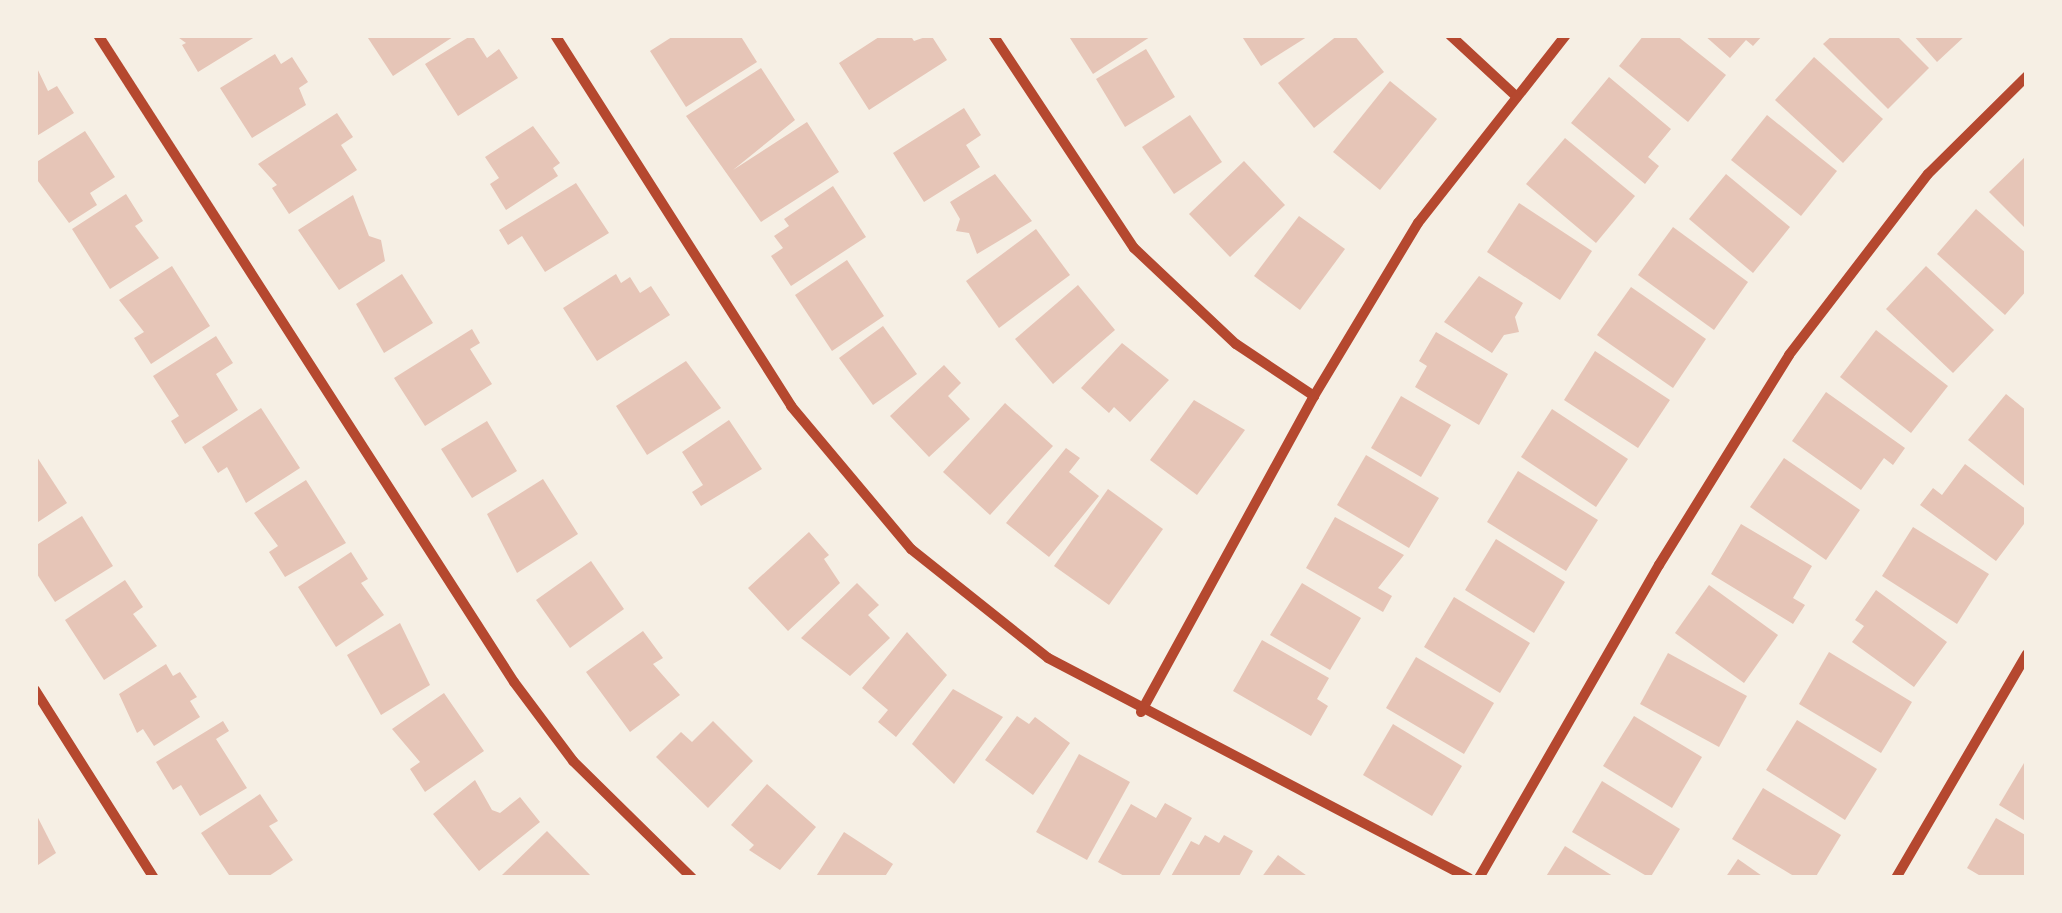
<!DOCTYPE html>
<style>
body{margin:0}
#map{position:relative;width:2062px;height:913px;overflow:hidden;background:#f6efe4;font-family:Jost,sans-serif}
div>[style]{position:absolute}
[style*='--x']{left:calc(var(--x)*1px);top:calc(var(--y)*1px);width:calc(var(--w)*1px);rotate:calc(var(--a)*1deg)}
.building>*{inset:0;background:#e6c5b7}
.minor>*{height:10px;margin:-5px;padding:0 5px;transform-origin:5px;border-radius:5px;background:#b5482f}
span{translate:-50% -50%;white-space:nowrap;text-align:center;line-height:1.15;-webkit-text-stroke:10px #f6efe4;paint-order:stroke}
.frame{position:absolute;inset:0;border:38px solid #f6efe4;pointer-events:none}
</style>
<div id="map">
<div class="building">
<i style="clip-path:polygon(175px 35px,258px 35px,198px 72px,182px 45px,186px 43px)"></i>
<i style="clip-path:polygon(366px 35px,456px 35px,393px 76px)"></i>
<i style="clip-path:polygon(472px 35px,487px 58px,499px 49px,518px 78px,458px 116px,425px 64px)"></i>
<i style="clip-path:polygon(675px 35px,740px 35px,757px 62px,686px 107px,650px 51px)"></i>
<i style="clip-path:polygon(882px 35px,910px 35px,914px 41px,931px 35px,947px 60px,869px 110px,839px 63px)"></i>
<i style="clip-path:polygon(1068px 35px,1153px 35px,1093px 74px)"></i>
<i style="clip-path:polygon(1241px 35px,1310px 35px,1261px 66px)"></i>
<i style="clip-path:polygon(1338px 35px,1354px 35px,1384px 72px,1314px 128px,1278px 83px)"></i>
<i style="clip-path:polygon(1644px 35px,1676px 35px,1726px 75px,1688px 122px,1619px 66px)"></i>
<i style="clip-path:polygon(1704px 35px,1763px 35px,1753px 46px,1746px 40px,1730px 58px)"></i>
<i style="clip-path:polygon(1833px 35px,1896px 35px,1929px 68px,1888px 109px,1823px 44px)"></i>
<i style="clip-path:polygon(1913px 35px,1966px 35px,1937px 62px)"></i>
<i style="clip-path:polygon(1146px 49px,1175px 97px,1125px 127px,1096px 79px)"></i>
<i style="clip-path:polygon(275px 54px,281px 64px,292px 57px,308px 82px,299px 88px,306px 105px,252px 138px,220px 88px)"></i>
<i style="clip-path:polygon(1814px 57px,1883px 119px,1843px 163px,1775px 100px)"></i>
<i style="clip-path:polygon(35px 64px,48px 91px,57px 86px,74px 113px,35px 137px)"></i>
<i style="clip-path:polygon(761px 68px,795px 120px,733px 170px,807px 122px,839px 172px,761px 222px,686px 116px)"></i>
<i style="clip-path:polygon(1609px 77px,1671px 129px,1648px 157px,1659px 166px,1645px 184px,1571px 123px)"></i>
<i style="clip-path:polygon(1390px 81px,1437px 119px,1380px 190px,1333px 152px)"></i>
<i style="clip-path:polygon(964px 108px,981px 135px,966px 145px,980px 167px,924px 202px,893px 153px)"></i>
<i style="clip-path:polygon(337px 113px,353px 137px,341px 145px,357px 170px,289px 214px,272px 188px,277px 185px,258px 164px)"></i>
<i style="clip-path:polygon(1190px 115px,1222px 162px,1174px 194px,1142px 147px)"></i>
<i style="clip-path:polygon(1767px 115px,1837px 171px,1801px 216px,1731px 160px)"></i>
<i style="clip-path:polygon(533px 126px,560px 163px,553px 168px,558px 176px,506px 210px,490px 184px,499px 178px,485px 157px)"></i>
<i style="clip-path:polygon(85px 131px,115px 177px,90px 193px,97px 205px,69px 223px,35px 177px,35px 163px)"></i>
<i style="clip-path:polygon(1565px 138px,1635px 196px,1596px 243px,1526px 184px)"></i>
<i style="clip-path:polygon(2027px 155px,2027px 230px,1989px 192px)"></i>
<i style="clip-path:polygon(1244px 161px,1285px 205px,1230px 257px,1189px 214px)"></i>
<i style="clip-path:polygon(995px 174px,1032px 221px,977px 254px,969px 233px,956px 231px,960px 219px,950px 202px)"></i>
<i style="clip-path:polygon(1726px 174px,1790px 227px,1753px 273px,1689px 219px)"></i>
<i style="clip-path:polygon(576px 183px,609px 233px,545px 272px,522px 236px,508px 245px,499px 230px)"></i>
<i style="clip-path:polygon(833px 186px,866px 237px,791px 286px,771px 256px,783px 248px,774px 236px,789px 226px,784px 219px)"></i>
<i style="clip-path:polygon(126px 194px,143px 221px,135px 226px,159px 258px,110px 289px,72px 229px)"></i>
<i style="clip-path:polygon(353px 195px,369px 236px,381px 240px,385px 261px,339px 290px,298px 230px)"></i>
<i style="clip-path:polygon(1519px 203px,1592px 251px,1560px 300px,1487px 252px)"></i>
<i style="clip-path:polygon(1976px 209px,2027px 254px,2027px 290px,2005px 315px,1937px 254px)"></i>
<i style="clip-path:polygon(1299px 216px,1345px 249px,1300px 310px,1254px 276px)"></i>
<i style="clip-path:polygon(1673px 227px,1748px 282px,1714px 330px,1638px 275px)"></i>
<i style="clip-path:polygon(1036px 229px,1070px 275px,999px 328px,966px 281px)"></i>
<i style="clip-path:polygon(847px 260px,884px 316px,832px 351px,795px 295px)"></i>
<i style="clip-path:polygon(172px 266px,210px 326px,151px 364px,134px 338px,144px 332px,119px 300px)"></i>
<i style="clip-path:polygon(1926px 266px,1994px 330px,1953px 373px,1886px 309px)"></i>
<i style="clip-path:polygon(402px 274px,433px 323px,384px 353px,356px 304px)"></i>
<i style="clip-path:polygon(616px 274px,621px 283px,630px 277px,640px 293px,651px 286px,670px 315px,597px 361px,563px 308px)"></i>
<i style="clip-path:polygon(1479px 276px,1523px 303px,1515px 317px,1519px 332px,1504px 335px,1492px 353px,1444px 322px)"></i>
<i style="clip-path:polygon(1078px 285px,1115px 330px,1053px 384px,1015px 339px)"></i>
<i style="clip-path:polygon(1631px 287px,1706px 339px,1673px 388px,1597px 335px)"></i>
<i style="clip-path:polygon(883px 326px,917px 374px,873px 405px,839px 358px)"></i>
<i style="clip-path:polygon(472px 329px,480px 343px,470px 349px,492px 384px,425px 426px,394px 378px)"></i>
<i style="clip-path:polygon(1876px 330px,1948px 386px,1911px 433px,1840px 377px)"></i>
<i style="clip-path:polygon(1436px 332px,1508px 374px,1479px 425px,1415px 387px,1427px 366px,1419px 361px)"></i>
<i style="clip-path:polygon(216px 336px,233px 363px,216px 374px,238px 410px,185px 444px,171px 421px,179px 416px,153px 376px)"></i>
<i style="clip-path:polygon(1122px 343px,1169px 380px,1130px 422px,1114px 407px,1109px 413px,1081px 388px)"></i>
<i style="clip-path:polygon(1595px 351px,1670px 400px,1638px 448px,1564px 400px)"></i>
<i style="clip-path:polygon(686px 361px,721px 408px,647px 455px,616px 406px)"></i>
<i style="clip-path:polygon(944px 365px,961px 383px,948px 396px,970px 419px,929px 457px,890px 416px)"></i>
<i style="clip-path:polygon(1826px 392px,1905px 448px,1893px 465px,1884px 458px,1861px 490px,1792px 441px)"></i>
<i style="clip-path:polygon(2006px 394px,2027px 411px,2027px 488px,1968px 440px)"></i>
<i style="clip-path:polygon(1401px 396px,1451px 425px,1421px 477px,1371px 448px)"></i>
<i style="clip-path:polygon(1194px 400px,1245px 430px,1197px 495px,1150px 460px)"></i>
<i style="clip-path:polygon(1005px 403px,1053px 446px,990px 515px,943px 472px)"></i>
<i style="clip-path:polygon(261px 408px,300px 468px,246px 503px,227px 467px,218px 473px,202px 447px)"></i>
<i style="clip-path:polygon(1552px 409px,1628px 459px,1596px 507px,1521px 457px)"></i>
<i style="clip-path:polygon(729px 420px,762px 469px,701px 506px,692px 492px,703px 485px,682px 452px)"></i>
<i style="clip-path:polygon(487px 421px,517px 471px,472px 498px,441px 449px)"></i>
<i style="clip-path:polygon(1066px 448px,1080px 458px,1069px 472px,1099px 496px,1049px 557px,1006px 523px)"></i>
<i style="clip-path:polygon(35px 454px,67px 503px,35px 524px)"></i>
<i style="clip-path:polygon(1366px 455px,1439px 498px,1409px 548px,1337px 505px)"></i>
<i style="clip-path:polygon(1784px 458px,1860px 510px,1826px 560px,1750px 507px)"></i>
<i style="clip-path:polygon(1965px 464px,2027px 510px,2027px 520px,1996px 561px,1920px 505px,1933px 488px,1942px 495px)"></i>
<i style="clip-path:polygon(1518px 471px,1598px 520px,1566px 571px,1487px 522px)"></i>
<i style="clip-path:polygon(543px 479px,578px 534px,517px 573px,487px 514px)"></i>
<i style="clip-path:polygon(306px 480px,346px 543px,285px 577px,269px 552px,278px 546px,254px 513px)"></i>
<i style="clip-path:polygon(1108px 489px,1163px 529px,1109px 605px,1054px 566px)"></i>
<i style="clip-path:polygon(82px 516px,113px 566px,55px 602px,35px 571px,35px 546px)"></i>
<i style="clip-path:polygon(1335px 517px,1404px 555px,1378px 588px,1392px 596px,1383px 612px,1306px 568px)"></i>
<i style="clip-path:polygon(1741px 524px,1812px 566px,1793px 598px,1805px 605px,1793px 624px,1711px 574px)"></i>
<i style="clip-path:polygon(1913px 527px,1989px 574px,1957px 624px,1882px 576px)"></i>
<i style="clip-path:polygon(809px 532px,829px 555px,824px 559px,840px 583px,788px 631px,748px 588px)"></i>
<i style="clip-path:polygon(1496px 539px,1565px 582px,1534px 633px,1465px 590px)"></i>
<i style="clip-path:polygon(351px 552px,368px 579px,361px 583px,384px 615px,336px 647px,298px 587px)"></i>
<i style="clip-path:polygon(591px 561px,624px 609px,570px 648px,536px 600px)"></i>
<i style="clip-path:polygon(125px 580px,143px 607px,133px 614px,157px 646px,104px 680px,65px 620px)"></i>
<i style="clip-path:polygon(857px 583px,879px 605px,868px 615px,890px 638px,850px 676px,801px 638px)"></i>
<i style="clip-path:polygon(1302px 583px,1361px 618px,1330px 670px,1270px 635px)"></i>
<i style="clip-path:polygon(1709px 585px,1778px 635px,1744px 683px,1675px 633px)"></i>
<i style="clip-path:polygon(1876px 590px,1947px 642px,1914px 687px,1852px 642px,1864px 626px,1855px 620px)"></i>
<i style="clip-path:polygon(1454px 597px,1530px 643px,1500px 693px,1424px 647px)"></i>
<i style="clip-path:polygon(400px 623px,430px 685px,381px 715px,347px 655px)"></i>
<i style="clip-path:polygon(643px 631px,663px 658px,653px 664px,680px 695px,630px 732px,586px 672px)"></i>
<i style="clip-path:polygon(907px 632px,947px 675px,896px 737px,878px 722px,888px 710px,862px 688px)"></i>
<i style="clip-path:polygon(1262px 640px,1329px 678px,1317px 699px,1328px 706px,1311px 736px,1233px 691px)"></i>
<i style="clip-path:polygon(1829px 652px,1912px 702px,1881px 753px,1799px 704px)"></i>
<i style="clip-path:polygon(1668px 653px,1747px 696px,1719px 747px,1640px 704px)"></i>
<i style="clip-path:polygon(1416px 657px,1494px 703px,1464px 754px,1386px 708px)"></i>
<i style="clip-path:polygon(166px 664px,173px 676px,180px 672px,197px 697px,190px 701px,200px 717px,154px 746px,143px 729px,137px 733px,119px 694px)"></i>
<i style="clip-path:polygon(953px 689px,1003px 717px,954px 784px,912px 744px)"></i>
<i style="clip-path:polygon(444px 693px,484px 751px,425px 792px,410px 769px,420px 762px,392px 729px)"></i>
<i style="clip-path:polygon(1017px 716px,1029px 724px,1035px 717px,1070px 743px,1033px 795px,985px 760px)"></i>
<i style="clip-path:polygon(1634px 716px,1702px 757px,1672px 808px,1603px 766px)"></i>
<i style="clip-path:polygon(1797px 720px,1877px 769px,1845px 820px,1766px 770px)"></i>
<i style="clip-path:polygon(223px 721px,229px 731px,216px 739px,247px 788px,200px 816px,181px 785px,173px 790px,156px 762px)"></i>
<i style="clip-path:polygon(713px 721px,753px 761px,708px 808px,656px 757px,681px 732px,692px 742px)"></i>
<i style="clip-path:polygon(1393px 724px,1462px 766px,1432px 816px,1363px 775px)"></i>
<i style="clip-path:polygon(1079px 754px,1130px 782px,1087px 860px,1036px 832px)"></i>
<i style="clip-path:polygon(2027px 758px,2027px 822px,1999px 805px)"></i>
<i style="clip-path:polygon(475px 780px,492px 810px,500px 813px,520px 797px,540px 822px,479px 871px,433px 814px)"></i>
<i style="clip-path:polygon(1602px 781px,1680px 829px,1650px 878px,1572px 832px)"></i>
<i style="clip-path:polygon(767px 784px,816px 827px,780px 870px,749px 850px,754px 845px,731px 825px)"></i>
<i style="clip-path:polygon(1763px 788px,1841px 835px,1815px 878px,1797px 878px,1732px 839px)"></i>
<i style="clip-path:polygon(260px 794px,278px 821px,269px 826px,293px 860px,266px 878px,231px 878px,201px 833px)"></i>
<i style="clip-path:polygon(1165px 803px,1192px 818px,1158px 878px,1128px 878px,1098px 862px,1131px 804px,1156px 818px)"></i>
<i style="clip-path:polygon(35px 812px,56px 853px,35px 867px)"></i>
<i style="clip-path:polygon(1996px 818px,2027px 836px,2027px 878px,1984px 878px,1967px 868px)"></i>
<i style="clip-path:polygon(547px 831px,593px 878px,501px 876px)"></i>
<i style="clip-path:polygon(844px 832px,893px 864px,884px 878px,815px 878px)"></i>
<i style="clip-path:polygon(1205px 835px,1219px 843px,1224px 835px,1253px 851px,1238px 878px,1170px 878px,1191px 841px,1199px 845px)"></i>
<i style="clip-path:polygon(1565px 846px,1616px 878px,1545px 878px)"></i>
<i style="clip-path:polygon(1278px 855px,1310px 878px,1261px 878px)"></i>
<i style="clip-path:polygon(1738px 859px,1765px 878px,1725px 878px)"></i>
</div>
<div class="minor">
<i style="--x:98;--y:35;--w:769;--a:57.26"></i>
<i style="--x:514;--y:682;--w:99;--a:53.2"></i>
<i style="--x:573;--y:761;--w:167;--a:44.5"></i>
<i style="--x:555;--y:35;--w:440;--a:57.5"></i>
<i style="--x:791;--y:406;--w:187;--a:50"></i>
<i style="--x:911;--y:549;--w:175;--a:38.5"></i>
<i style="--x:1048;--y:658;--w:475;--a:27.6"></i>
<i style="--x:993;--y:35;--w:255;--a:56.5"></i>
<i style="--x:1134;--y:248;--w:140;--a:43.3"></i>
<i style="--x:1236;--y:344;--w:94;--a:33.7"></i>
<i style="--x:1450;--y:35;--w:91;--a:42.8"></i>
<i style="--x:35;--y:690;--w:222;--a:57.7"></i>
<i style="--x:1141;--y:712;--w:360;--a:-61.3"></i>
<i style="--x:1314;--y:396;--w:202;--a:-59"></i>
<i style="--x:1418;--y:223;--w:239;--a:-51.8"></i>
<i style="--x:1479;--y:878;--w:361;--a:-60.1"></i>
<i style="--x:1659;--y:565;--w:247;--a:-58.2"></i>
<i style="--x:1789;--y:355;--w:228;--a:-52.5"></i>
<i style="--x:1928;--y:174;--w:139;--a:-44.7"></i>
<i style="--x:1896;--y:878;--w:259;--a:-59.7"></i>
</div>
<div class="frame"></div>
</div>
